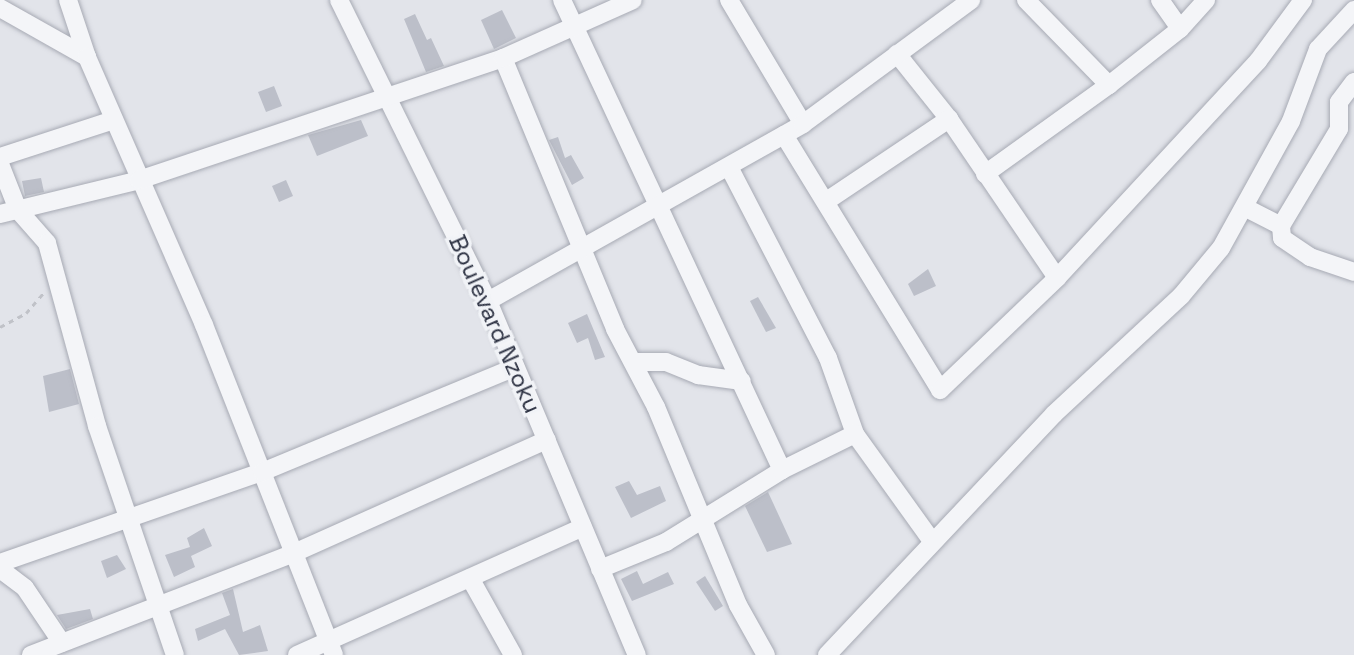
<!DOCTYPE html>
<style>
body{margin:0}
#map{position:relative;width:1354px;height:655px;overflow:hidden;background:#e2e4ea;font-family:"Space Grotesk",sans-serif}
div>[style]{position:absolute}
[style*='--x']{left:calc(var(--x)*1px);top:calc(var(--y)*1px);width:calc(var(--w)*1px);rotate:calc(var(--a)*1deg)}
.building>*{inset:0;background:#bcbfc9}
.path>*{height:2.5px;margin-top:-1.25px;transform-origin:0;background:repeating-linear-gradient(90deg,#c0c2c8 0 5px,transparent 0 10px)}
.roads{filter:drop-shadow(0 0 2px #a7aab4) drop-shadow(0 0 2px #a7aab4)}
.minor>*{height:18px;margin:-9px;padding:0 9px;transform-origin:9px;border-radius:9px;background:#f4f5f8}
span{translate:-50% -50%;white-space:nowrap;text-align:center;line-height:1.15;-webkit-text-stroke:7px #f1f3f7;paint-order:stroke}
.street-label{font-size:24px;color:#2b3041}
</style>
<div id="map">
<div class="building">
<i style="clip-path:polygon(502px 10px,516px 38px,494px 49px,481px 20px)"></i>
<i style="clip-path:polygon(415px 14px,427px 40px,431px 38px,444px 66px,426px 72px,404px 19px)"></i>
<i style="clip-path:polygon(274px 86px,282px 106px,266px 112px,258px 92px)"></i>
<i style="clip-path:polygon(361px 120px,368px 136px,317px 156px,308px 135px)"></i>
<i style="clip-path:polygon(558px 137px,565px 158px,571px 155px,584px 178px,572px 185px,549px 140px)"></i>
<i style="clip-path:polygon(41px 178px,44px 192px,25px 196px,22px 181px)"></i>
<i style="clip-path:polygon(286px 180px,293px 196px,279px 202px,272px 186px)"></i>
<i style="clip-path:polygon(928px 269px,936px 286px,914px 296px,908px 284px)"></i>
<i style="clip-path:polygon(758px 297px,776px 328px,766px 332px,750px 301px)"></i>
<i style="clip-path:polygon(587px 314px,605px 357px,595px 360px,588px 338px,577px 343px,568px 323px)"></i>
<i style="clip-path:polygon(70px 369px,79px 404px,49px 412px,43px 376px)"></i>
<i style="clip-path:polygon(629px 481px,637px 495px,660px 486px,666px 501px,631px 518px,615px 487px)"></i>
<i style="clip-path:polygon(768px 492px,792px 544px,767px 552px,745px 506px)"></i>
<i style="clip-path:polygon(204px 528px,212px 546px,191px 556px,195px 567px,174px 577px,165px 555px,190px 547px,187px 538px)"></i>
<i style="clip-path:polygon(117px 555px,126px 569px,107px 578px,101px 561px)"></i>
<i style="clip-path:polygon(637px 571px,643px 584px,668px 572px,674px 584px,632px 601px,621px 579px)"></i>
<i style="clip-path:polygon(705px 576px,723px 606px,715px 611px,696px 582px)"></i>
<i style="clip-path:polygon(233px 589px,243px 632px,260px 625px,268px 651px,239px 655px,225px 629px,198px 641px,195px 629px,230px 615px,222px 593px)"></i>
<i style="clip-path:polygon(90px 609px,93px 619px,66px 629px,57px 615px)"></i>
</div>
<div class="path">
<i style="--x:0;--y:327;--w:30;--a:-28"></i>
<i style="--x:26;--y:313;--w:29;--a:-49"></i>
</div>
<div class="roads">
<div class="minor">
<i style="--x:68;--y:0;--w:60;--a:71.6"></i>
<i style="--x:339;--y:0;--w:336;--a:63.7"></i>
<i style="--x:488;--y:301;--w:384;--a:67.2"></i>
<i style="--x:562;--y:0;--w:519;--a:64.92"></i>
<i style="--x:729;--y:0;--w:144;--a:59.2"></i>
<i style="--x:1026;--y:0;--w:119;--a:45.7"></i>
<i style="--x:1160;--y:0;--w:35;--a:55"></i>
<i style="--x:0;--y:8;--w:100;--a:29.4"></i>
<i style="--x:87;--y:57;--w:292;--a:66.4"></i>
<i style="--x:204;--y:325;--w:355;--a:68.5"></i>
<i style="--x:897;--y:54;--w:83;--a:51.3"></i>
<i style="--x:949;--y:119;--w:192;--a:55.8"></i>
<i style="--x:503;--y:58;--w:293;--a:67.5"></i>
<i style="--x:615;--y:329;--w:88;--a:62.3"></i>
<i style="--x:656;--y:407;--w:214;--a:67.5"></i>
<i style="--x:738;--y:605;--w:57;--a:60.8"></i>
<i style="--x:1354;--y:82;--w:25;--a:127"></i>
<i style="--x:1339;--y:102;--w:27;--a:90"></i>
<i style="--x:1339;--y:129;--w:113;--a:120.9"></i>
<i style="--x:1281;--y:226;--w:12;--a:85"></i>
<i style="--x:1282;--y:238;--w:34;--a:34"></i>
<i style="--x:1310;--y:257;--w:46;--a:18.8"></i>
<i style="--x:784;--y:135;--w:299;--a:58.5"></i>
<i style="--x:940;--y:390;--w:162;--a:-43.7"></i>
<i style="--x:1057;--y:278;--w:296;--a:-47.2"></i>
<i style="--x:1258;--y:61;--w:76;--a:-53.6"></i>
<i style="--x:0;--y:157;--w:120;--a:-18"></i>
<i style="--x:0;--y:164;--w:49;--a:68.6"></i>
<i style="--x:18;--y:210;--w:44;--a:48.7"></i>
<i style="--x:47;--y:243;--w:190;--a:74.7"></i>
<i style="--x:97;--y:426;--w:242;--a:71.2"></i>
<i style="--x:729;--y:167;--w:215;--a:62.6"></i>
<i style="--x:828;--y:358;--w:81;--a:70.4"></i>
<i style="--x:855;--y:434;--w:132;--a:54.3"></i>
<i style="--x:985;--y:174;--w:153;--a:-35.7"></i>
<i style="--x:1109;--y:85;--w:90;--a:-38.3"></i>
<i style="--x:1180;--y:29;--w:39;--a:-48"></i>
<i style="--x:828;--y:200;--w:146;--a:-33.8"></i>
<i style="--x:1246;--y:208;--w:39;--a:27"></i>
<i style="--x:0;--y:214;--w:143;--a:-13.7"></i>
<i style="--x:139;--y:180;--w:384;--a:-18.5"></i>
<i style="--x:503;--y:58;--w:142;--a:-24"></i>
<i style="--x:488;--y:301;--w:361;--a:-29.3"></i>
<i style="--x:803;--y:124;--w:209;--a:-36.4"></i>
<i style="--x:635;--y:362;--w:31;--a:0"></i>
<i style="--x:666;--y:362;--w:35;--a:22"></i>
<i style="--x:698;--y:375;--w:44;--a:7.8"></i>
<i style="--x:0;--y:563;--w:277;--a:-19.2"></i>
<i style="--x:262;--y:472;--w:274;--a:-22.5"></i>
<i style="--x:0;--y:569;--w:31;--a:37"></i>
<i style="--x:25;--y:588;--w:66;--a:56.1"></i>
<i style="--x:600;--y:569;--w:71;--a:-22.2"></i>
<i style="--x:666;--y:542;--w:137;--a:-31.8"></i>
<i style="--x:782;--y:470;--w:81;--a:-26.3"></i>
<i style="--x:470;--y:578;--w:88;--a:60.8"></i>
<i style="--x:31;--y:655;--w:282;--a:-21.2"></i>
<i style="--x:294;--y:553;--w:277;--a:-24.1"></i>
<i style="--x:297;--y:655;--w:313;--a:-24.1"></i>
<i style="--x:827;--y:655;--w:331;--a:-46.7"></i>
<i style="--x:1054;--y:414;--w:173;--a:-42.9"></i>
<i style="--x:1181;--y:296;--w:62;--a:-50.2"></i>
<i style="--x:1221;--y:248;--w:145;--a:-61.1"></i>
<i style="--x:1291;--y:121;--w:77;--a:-69.4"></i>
<i style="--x:1318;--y:49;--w:53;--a:-47.3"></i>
</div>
</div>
<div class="street-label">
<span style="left:495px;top:324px;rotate:66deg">Boulevard Nzoku</span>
</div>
</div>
